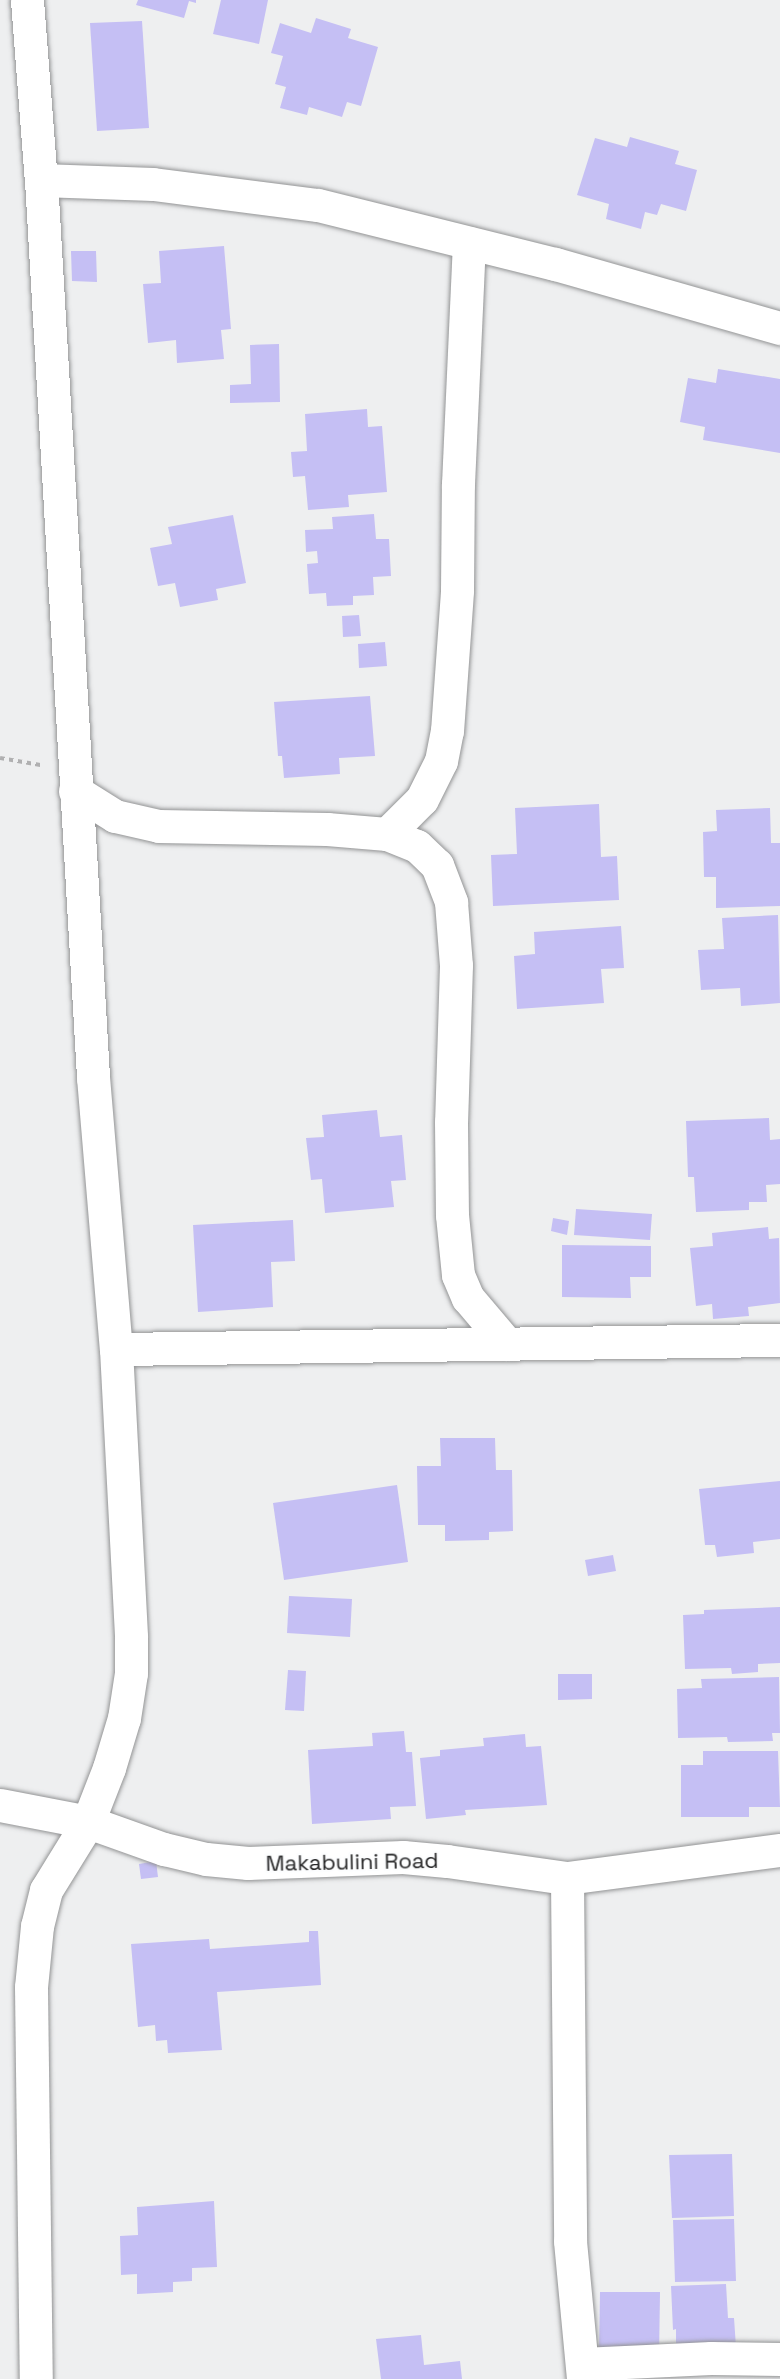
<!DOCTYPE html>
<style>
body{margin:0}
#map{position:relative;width:780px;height:2379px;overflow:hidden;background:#eeeff0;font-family:"Space Grotesk",sans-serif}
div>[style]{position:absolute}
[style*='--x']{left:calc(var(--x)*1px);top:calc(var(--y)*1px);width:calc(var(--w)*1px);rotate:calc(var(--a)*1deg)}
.building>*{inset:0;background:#c5bff4}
.path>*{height:4px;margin-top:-2px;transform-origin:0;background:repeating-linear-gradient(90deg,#b0b0b1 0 4.5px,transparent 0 9px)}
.roads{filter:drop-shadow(0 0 2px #939495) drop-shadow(0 0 2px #939495)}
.street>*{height:33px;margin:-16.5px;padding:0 16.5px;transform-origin:16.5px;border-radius:16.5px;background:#fff}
span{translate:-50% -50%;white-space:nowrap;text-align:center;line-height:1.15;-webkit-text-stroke:4.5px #fcfdfe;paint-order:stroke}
.street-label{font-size:22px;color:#252526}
</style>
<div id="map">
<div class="building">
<i style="clip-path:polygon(138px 0,196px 0,196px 3px,189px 1px,184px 18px,136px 5px)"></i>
<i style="clip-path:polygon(221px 0,268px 0,259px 44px,213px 34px)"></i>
<i style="clip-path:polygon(316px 18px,351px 29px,348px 38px,378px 47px,361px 106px,347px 102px,342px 117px,309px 107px,307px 115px,280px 108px,286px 87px,275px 84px,283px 56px,271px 53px,280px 23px,311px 33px)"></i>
<i style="clip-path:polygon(142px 21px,149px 128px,97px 131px,90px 23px)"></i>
<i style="clip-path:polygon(630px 137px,679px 151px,675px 164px,697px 170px,686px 211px,661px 204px,657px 215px,645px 212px,641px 229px,606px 219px,609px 204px,577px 195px,595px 138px,627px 147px)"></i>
<i style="clip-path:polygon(224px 246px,231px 329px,221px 330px,224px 359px,177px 363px,176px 340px,148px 343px,143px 284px,161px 283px,159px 251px)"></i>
<i style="clip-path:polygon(71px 251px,96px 251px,97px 282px,72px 281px)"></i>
<i style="clip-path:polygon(279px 344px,280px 402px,230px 403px,230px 385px,251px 384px,250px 345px)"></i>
<i style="clip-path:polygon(718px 369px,780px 379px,780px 453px,703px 440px,705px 427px,680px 422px,688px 378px,716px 383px)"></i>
<i style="clip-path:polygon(367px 409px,368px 427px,382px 426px,387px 492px,348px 495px,349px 507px,308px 510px,305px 476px,293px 477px,291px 452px,307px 451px,305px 414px)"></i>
<i style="clip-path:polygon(374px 514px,376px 539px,389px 539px,391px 576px,373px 577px,374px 595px,353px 596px,353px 605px,327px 606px,326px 593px,309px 594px,307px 564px,318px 563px,317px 551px,306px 552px,305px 530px,333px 529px,332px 517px)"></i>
<i style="clip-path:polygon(233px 515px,246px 583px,216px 589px,218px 600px,180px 607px,175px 583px,158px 586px,150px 548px,172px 544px,168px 527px)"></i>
<i style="clip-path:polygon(359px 615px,361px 636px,343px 637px,342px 616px)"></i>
<i style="clip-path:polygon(385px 642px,387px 666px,359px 668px,358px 644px)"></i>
<i style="clip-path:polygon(370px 696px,375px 756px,339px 758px,340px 774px,284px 778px,282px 756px,278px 756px,274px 702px)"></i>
<i style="clip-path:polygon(599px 804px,601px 857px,617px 856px,619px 900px,493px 906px,491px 855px,517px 854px,515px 808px)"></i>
<i style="clip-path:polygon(770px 808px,771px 843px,780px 843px,780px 906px,716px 908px,716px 877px,704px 877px,703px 832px,717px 831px,716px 810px)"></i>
<i style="clip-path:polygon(778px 915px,780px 1003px,741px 1006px,740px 988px,701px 990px,698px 950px,724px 949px,722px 918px)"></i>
<i style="clip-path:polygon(621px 926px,624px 968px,601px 969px,604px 1003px,517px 1009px,514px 956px,535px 954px,534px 932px)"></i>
<i style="clip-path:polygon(377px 1110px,380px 1137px,402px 1135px,406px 1180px,391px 1181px,394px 1207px,325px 1213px,322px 1179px,311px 1180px,306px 1138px,324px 1137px,322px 1115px)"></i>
<i style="clip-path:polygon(769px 1118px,770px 1140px,780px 1139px,780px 1184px,766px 1185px,767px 1202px,749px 1202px,749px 1210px,696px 1212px,694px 1177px,688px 1177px,686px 1121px)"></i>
<i style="clip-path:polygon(576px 1209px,652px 1214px,650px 1240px,574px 1235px)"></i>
<i style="clip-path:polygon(553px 1218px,569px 1221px,567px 1235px,551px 1231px)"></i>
<i style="clip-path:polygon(293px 1220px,295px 1261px,271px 1262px,273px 1307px,198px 1312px,193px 1225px)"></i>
<i style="clip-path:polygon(768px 1227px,769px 1239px,779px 1238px,780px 1303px,748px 1307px,749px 1316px,713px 1319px,712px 1304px,696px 1306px,690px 1248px,713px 1246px,712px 1233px)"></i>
<i style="clip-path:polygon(562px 1245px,651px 1246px,651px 1277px,630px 1277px,631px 1298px,562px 1297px)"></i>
<i style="clip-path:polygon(440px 1438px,495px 1438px,496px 1470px,512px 1470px,513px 1531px,489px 1532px,489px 1540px,445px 1541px,445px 1525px,418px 1525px,417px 1466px,441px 1466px)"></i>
<i style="clip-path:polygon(780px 1481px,780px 1539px,753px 1542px,754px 1553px,717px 1557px,715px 1545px,705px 1545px,699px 1489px)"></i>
<i style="clip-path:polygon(397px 1485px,408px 1562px,284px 1580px,273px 1503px)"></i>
<i style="clip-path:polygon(613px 1555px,616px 1571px,588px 1576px,585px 1560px)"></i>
<i style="clip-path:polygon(289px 1596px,352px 1599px,350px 1637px,287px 1633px)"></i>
<i style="clip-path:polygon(780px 1607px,780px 1663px,758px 1664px,758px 1672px,732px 1674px,731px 1668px,685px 1669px,683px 1615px,704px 1614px,704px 1610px)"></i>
<i style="clip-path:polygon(288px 1670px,306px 1671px,304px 1711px,285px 1710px)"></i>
<i style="clip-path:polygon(558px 1674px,592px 1674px,592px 1699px,558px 1700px)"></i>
<i style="clip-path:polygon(779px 1677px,780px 1733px,772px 1733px,773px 1741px,728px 1742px,727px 1737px,678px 1738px,677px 1689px,702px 1688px,701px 1679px)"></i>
<i style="clip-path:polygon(404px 1731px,406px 1752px,412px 1752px,416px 1806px,390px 1807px,391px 1819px,312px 1824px,308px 1750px,373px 1746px,372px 1733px)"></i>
<i style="clip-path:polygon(525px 1734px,526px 1747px,541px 1746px,547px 1805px,465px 1810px,466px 1815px,426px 1819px,420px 1758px,440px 1756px,440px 1750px,484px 1746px,483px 1738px)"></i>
<i style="clip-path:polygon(703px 1751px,778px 1751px,780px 1807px,749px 1807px,749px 1817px,681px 1817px,681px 1765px,703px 1765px)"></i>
<i style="clip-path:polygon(156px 1861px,158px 1877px,141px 1879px,139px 1864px)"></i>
<i style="clip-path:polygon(309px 1931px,318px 1931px,321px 1985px,217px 1992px,222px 2050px,168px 2053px,167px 2040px,156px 2041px,155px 2025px,138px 2027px,131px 1944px,209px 1939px,210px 1949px,309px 1942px)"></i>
<i style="clip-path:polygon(732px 2154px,734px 2216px,672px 2218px,669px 2155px)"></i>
<i style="clip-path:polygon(214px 2201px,217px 2267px,192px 2268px,192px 2281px,173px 2282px,173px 2292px,137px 2294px,137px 2274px,121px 2275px,120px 2236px,138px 2235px,137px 2207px)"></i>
<i style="clip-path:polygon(734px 2219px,736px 2281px,675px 2282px,673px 2220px)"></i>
<i style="clip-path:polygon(726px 2284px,728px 2318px,734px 2318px,736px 2347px,676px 2349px,676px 2329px,673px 2330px,671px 2286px)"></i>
<i style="clip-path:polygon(600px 2292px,660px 2292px,659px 2357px,599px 2355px)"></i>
<i style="clip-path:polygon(421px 2335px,424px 2365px,460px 2361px,462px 2379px,381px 2379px,376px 2339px)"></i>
</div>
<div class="path">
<i style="--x:0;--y:758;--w:41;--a:9.9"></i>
</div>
<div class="roads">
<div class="street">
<i style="--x:27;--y:0;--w:181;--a:85.6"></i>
<i style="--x:41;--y:180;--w:899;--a:86.68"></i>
<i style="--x:93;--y:1077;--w:273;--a:85.2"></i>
<i style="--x:116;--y:1349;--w:288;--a:87"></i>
<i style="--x:131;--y:1637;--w:36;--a:90"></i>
<i style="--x:131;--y:1673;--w:46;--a:98.8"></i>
<i style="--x:124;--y:1718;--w:52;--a:106.7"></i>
<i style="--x:109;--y:1768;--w:58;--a:111.3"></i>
<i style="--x:88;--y:1822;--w:80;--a:121.7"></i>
<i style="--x:46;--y:1890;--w:37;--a:104"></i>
<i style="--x:37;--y:1926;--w:61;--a:95.6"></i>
<i style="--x:31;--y:1987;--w:392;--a:89.3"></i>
<i style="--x:41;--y:180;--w:112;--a:2"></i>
<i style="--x:153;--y:184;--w:166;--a:7.3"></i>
<i style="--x:318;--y:205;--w:244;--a:14"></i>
<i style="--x:555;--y:264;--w:234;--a:15.9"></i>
<i style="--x:75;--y:791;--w:47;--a:32"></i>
<i style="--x:115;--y:816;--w:45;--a:12.8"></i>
<i style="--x:159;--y:826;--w:168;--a:1"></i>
<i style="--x:327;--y:829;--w:60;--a:4.8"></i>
<i style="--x:387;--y:834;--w:32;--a:22"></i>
<i style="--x:417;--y:846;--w:28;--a:44"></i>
<i style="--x:437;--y:865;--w:40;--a:69"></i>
<i style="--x:451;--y:902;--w:63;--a:85.5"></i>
<i style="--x:456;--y:965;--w:157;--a:91.8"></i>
<i style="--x:451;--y:1122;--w:93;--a:89.4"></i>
<i style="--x:452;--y:1215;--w:60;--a:84.3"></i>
<i style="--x:458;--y:1275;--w:25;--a:67"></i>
<i style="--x:468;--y:1298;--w:60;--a:49.7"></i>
<i style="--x:387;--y:834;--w:49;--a:-45"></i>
<i style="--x:422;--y:799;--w:42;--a:-63.4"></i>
<i style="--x:441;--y:761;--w:31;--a:-79"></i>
<i style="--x:447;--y:731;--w:141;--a:-85.9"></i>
<i style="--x:457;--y:590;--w:106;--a:-89.5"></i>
<i style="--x:458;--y:484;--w:241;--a:-87.4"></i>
<i style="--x:116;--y:1349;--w:664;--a:-0.78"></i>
<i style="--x:0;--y:1805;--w:90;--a:10.9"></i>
<i style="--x:88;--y:1822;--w:81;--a:19.6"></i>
<i style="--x:164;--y:1849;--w:43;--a:13.4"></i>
<i style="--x:206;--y:1859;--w:42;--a:5.4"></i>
<i style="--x:248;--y:1863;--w:155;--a:-2.2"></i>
<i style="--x:403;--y:1857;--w:44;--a:5.2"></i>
<i style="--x:447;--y:1861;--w:121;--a:8.1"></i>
<i style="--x:567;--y:1878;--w:215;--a:-7.5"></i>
<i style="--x:567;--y:1878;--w:363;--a:89.5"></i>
<i style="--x:570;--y:2241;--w:139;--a:84.6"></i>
<i style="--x:582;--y:2364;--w:129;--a:-2.7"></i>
<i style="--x:711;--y:2358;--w:69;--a:0.8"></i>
</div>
</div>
<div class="street-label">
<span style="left:352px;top:1862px;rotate:-1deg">Makabulini Road</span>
</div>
</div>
